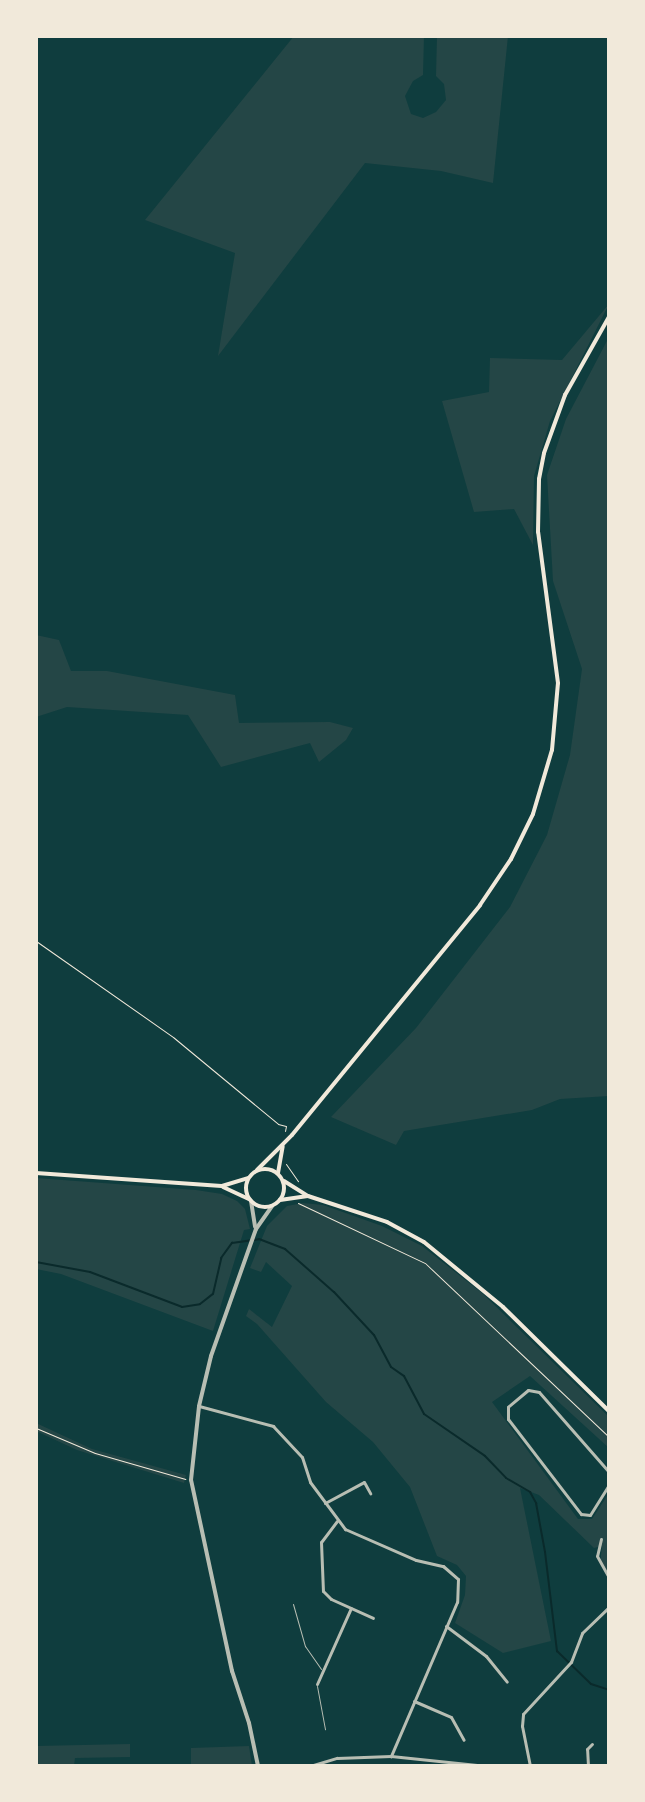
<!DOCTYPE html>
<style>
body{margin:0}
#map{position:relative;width:645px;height:1802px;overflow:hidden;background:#0f3d3e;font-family:Quicksand,sans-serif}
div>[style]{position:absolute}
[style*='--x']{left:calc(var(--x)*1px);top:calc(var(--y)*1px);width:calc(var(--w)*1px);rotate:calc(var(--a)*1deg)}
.green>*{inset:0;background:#244646}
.stream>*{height:2px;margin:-1px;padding:0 1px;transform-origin:1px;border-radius:1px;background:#0a2a2b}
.path>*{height:1px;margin:-0.5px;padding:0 0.5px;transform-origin:0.5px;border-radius:0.5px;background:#f1e9da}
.service>*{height:1px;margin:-0.5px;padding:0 0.5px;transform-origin:0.5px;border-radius:0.5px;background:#b8beb3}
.minor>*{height:3px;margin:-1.5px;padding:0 1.5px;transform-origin:1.5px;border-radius:1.5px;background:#b8beb3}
.tertiary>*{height:4px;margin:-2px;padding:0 2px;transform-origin:2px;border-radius:2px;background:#b8beb3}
.secondary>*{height:4px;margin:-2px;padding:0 2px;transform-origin:2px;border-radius:2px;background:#f1e9da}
.primary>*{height:4px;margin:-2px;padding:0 2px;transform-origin:2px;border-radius:2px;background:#f1e9da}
.primary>.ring{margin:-2px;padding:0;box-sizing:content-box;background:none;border:4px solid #f1e9da;border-radius:50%}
span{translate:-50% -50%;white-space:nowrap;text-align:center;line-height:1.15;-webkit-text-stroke:8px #f1e9da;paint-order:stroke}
.frame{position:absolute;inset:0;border:38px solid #f1e9da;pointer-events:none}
</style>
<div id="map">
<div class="green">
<i style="clip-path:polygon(294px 36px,424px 36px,423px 75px,413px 81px,405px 96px,411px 114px,423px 118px,436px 112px,446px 100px,444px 84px,436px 76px,437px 36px,508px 36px,493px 183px,441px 171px,365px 163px,218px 356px,235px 253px,145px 220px)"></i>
<i style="clip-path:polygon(609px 304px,550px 421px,534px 476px,533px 545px,514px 509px,474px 512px,442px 401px,489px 392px,490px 358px,562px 360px)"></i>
<i style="clip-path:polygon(609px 337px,609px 1096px,560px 1099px,532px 1110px,404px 1131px,396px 1145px,331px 1117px,416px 1028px,510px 907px,547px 835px,570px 755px,582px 669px,553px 581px,547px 475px,566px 419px)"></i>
<i style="clip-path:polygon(36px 635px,59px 640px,71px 671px,107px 671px,235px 695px,239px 723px,330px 722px,353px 728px,346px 740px,319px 762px,310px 743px,221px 767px,188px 715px,67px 707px,36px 717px)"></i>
<i style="clip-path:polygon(36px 1178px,196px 1190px,222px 1194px,237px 1201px,245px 1209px,250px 1229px,244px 1230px,213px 1331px,61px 1274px,36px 1269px)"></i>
<i style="clip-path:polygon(303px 1203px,323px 1205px,382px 1226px,422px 1246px,482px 1293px,609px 1417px,609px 1448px,530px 1376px,492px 1402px,578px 1519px,592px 1519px,609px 1493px,609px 1574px,600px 1565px,602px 1546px,594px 1548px,539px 1495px,520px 1488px,551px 1641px,503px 1653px,455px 1623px,465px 1595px,466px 1576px,457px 1565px,437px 1556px,410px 1487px,373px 1442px,326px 1402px,257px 1324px,246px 1316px,249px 1309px,272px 1327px,292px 1286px,266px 1262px,261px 1272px,250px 1268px,267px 1226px,287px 1206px)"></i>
<i style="clip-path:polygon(36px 1423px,92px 1449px,186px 1475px,184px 1483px,77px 1450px,36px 1431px)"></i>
<i style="clip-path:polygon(130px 1744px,130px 1757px,75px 1758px,74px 1766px,36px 1766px,36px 1746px)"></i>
<i style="clip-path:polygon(249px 1746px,252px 1766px,191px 1766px,191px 1748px)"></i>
</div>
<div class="stream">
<i style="--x:36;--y:1262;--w:55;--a:10.5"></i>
<i style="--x:90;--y:1272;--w:98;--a:20.8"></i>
<i style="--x:182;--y:1307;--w:18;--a:-9"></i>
<i style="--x:200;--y:1304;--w:16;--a:-38"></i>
<i style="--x:213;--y:1294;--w:37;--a:-77"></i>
<i style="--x:221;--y:1258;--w:19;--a:-54"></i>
<i style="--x:232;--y:1243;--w:27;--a:-8"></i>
<i style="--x:259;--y:1239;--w:28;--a:21"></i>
<i style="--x:285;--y:1249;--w:65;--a:41.3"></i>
<i style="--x:334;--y:1292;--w:59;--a:47.1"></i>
<i style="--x:374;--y:1335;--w:36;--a:62"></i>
<i style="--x:391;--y:1367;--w:16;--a:35"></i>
<i style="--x:404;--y:1376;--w:43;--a:62.2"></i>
<i style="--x:424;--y:1414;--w:74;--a:34.5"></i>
<i style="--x:485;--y:1456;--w:30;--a:46"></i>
<i style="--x:506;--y:1478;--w:28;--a:30"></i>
<i style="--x:530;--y:1492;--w:13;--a:61"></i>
<i style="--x:536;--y:1503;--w:50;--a:79.6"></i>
<i style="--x:545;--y:1552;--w:100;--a:83.1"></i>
<i style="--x:557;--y:1651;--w:47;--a:44.1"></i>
<i style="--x:591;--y:1684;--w:19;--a:18"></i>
</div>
<div class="path">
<i style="--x:36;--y:941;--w:167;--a:35"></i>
<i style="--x:173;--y:1037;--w:136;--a:39.6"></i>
<i style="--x:278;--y:1124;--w:8;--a:14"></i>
<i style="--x:286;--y:1126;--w:5;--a:101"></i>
<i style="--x:286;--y:1164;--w:21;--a:55"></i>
<i style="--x:298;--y:1203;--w:140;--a:25.3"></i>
<i style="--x:425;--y:1263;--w:253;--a:43.4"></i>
<i style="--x:36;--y:1428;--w:64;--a:23"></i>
<i style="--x:95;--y:1453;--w:94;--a:16.1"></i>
</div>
<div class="service">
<i style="--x:293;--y:1604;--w:44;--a:74.1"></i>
<i style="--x:305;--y:1646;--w:28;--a:55"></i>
<i style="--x:317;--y:1686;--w:44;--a:79.5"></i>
</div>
<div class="minor">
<i style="--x:199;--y:1406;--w:77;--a:15.1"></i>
<i style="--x:273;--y:1426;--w:42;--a:46.9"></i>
<i style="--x:302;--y:1457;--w:26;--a:72"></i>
<i style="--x:310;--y:1482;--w:59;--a:53.3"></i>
<i style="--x:345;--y:1529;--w:77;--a:23.6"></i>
<i style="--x:416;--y:1560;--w:28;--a:13"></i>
<i style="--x:443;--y:1566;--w:20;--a:41"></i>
<i style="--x:458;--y:1579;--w:23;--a:92"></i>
<i style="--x:457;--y:1602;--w:168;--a:113.2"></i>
<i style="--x:609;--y:1472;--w:106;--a:-131.2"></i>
<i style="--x:539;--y:1392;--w:11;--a:-170"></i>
<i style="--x:528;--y:1390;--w:26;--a:140"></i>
<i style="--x:508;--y:1407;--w:12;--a:90"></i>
<i style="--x:508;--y:1419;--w:120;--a:52.5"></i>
<i style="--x:581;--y:1514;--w:9;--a:6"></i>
<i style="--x:590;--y:1515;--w:36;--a:-58"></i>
<i style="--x:325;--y:1503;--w:44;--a:-28.3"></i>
<i style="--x:364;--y:1482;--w:13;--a:61"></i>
<i style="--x:337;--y:1521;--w:26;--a:127"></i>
<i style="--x:321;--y:1542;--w:49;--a:87.7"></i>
<i style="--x:323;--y:1591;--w:11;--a:45"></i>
<i style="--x:331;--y:1599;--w:46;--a:24.3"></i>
<i style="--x:601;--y:1539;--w:17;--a:103"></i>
<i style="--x:597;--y:1556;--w:25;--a:61"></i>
<i style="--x:446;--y:1626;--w:50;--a:36.9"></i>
<i style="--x:486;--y:1656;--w:33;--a:51"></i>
<i style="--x:317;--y:1684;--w:83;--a:-65.9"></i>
<i style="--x:414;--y:1701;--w:40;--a:23.4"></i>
<i style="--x:451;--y:1717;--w:26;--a:61"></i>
<i style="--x:310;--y:1766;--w:28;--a:-17"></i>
<i style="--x:337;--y:1758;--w:54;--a:-2.1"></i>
<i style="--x:391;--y:1756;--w:96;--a:6"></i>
<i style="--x:516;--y:1766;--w:12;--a:-5"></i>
<i style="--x:530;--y:1766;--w:41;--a:-101.3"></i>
<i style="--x:522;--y:1726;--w:12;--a:-85"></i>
<i style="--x:523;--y:1714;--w:71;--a:-47.3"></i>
<i style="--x:571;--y:1662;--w:31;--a:-69"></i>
<i style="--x:582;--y:1633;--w:37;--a:-44"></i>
<i style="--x:588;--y:1766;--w:17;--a:-93"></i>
<i style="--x:587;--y:1749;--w:7;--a:-45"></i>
</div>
<div class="tertiary">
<i style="--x:251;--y:1201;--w:26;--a:81"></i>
<i style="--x:258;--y:1766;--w:44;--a:-101.8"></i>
<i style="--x:249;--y:1723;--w:55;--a:-108.1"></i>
<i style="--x:232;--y:1671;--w:195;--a:-102.1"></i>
<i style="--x:191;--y:1480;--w:74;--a:-83.8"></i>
<i style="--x:199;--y:1406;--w:51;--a:-76.5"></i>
<i style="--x:211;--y:1356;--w:135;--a:-70.5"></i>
<i style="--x:256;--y:1229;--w:28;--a:-55"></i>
</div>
<div class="secondary">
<i style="--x:257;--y:1170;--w:49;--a:-45"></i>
<i style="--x:292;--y:1135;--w:297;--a:-50.7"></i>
<i style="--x:480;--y:905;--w:55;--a:-56"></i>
<i style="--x:511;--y:859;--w:50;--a:-63.9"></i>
<i style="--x:533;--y:814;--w:67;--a:-73.5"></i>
<i style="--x:552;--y:750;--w:67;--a:-84.9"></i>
<i style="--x:558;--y:683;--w:152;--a:-97.5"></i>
<i style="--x:538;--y:532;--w:53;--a:-88.9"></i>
<i style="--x:539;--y:479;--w:26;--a:-79"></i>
<i style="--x:544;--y:453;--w:62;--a:-70.1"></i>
<i style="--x:565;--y:395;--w:90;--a:-60.6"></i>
<i style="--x:278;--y:1173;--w:27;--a:-80"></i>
</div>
<div class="primary">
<i class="ring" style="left:246px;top:1169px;width:34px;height:34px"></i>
<i style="--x:36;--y:1173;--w:186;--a:4"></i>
<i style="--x:222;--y:1186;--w:27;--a:-17"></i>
<i style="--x:284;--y:1181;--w:28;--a:32"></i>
<i style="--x:308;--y:1196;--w:83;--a:18.2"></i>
<i style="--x:387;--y:1222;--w:42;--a:28.4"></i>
<i style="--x:424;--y:1242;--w:102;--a:39.4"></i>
<i style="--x:503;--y:1307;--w:148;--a:44.5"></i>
<i style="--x:223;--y:1187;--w:29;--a:25"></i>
<i style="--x:280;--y:1200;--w:28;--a:-8"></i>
</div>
<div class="frame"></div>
</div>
